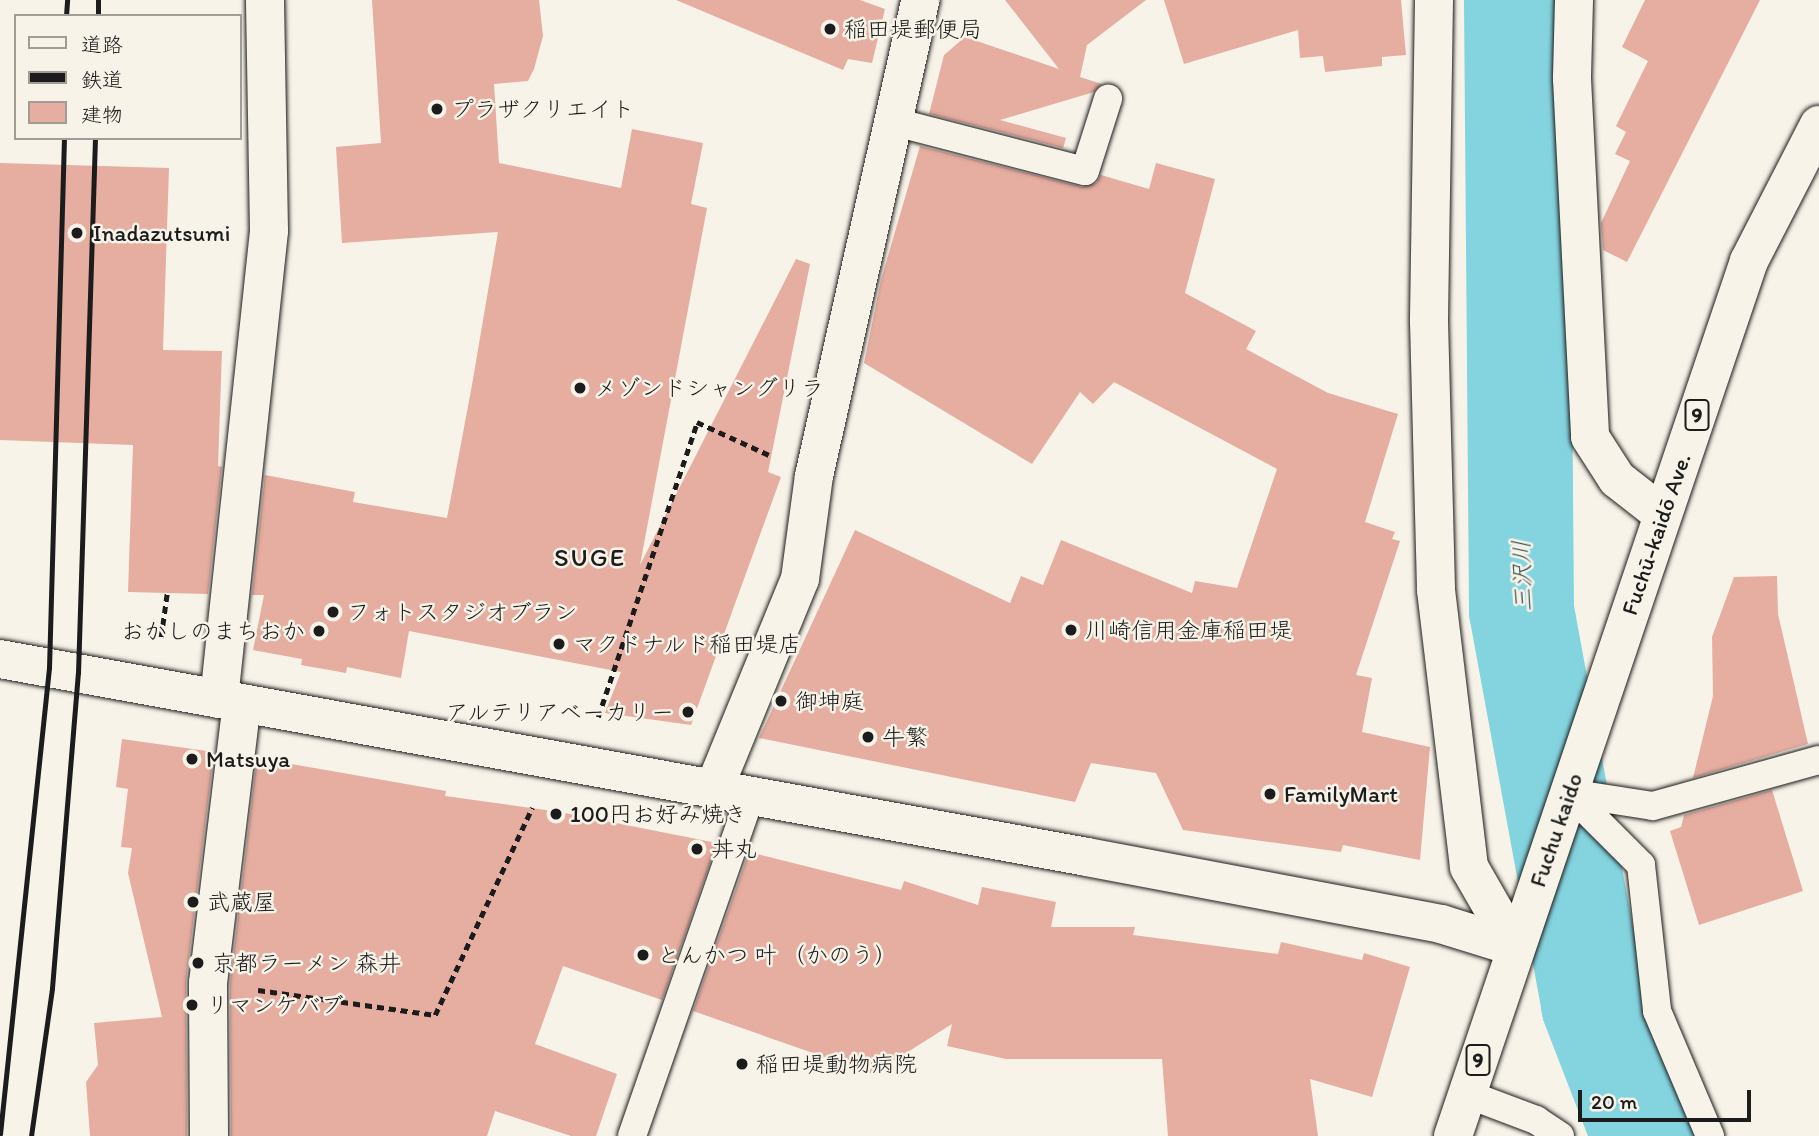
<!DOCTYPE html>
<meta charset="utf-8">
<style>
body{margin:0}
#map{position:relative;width:1819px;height:1136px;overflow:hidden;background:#f7f3e8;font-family:Itim,"Klee One",sans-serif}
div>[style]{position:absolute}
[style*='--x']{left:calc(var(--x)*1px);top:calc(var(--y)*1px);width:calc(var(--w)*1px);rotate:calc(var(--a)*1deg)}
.river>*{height:105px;margin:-52.5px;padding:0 52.5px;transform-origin:52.5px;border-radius:52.5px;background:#84d4df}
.building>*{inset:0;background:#e6ada1}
.path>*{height:4.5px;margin-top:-2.25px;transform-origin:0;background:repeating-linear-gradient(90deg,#1c1c1c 0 7px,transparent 0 12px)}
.roads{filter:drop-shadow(0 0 2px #1c1c1c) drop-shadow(0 0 2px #1c1c1c)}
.lane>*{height:28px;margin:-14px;padding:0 14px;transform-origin:14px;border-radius:14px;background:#f7f3e8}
.street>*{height:38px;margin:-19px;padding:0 19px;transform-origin:19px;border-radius:19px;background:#f7f3e8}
.secondary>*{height:38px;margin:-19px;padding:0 19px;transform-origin:19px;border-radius:19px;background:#f7f3e8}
.primary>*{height:38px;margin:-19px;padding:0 19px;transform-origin:19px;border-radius:19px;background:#f7f3e8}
.rail>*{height:5px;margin:-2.5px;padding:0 2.5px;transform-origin:2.5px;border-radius:2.5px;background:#1c1c1c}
.dots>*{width:19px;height:19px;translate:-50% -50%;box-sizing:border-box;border:4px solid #f7f3e8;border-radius:50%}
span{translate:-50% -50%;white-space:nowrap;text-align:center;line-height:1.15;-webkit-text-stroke:5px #f7f3e8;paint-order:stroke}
.shield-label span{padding:2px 5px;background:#f7f3e8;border:2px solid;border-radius:5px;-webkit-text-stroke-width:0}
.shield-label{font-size:21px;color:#1c1c1c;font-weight:700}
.poi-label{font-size:23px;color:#1c1c1c}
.left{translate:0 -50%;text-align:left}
.right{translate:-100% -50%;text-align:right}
.street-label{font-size:23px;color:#1c1c1c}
.water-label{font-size:24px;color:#3b5356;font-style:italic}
.quarter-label{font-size:26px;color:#1c1c1c;letter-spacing:2px}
.legend{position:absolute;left:14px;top:14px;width:228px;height:126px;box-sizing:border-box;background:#f7f3e8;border:2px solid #9f9d96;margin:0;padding:9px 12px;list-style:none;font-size:21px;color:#1c1c1c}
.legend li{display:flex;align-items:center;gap:14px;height:35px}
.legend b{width:35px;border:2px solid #9f9d96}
.scale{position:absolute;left:1578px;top:1090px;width:173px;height:32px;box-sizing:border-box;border:4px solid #1c1c1c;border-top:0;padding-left:9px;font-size:21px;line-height:24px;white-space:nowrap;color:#1c1c1c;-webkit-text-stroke:5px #f7f3e8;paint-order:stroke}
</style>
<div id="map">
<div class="river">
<i style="--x:1516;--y:0;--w:610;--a:89.53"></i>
<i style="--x:1521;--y:610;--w:401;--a:79.6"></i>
<i style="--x:1593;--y:1004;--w:142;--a:68.9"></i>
</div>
<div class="building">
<i style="clip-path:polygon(372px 0,539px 0,543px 36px,534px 69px,528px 81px,494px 84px,499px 163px,621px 188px,632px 129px,703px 143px,691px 204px,707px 208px,640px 565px,796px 259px,810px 264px,768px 472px,781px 477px,691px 725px,605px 713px,621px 672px,409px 631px,401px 678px,347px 667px,346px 673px,301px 665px,302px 659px,253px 650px,264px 595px,252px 595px,265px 475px,355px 492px,353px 502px,447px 518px,472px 385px,498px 232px,342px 243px,336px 147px,381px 143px)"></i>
<i style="clip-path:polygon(676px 0,860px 0,885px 9px,872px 63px,848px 59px,843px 70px)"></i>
<i style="clip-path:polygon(1005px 0,1146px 0,1087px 45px,1080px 77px,1102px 84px,1094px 92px,1000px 120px,1066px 138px,1063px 148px,929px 114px,944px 55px,965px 37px,1059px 69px)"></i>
<i style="clip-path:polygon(1164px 0,1401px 0,1406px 55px,1382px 57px,1382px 66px,1325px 72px,1323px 56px,1300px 58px,1298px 30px,1184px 64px)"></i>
<i style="clip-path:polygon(1645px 0,1760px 0,1627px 262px,1603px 250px,1601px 223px,1630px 161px,1615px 154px,1626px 132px,1616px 126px,1648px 61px,1622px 47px)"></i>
<i style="clip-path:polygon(920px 146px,1082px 187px,1096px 183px,1101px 175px,1149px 189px,1156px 163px,1215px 179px,1185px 293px,1256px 331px,1246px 349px,1328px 393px,1398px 414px,1365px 522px,1395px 532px,1392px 539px,1400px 541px,1356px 675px,1372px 678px,1362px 732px,1430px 747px,1420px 860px,1343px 845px,1341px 852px,1183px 830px,1156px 773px,1091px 763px,1075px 802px,759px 738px,855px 530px,1010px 603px,1021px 576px,1043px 585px,1061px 540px,1192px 593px,1195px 581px,1237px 588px,1277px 469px,1114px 382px,1093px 404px,1080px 392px,1032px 464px,864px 363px,881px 280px)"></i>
<i style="clip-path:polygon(0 163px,169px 168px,163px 350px,222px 351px,218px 466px,222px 467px,208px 594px,128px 592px,133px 445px,0 440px)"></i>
<i style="clip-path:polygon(1777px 576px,1778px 614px,1808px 744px,1693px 778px,1713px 696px,1712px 637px,1734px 577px)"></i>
<i style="clip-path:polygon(122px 739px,214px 752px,186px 981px,187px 1136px,90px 1136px,86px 1082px,98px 1065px,94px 1023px,162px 1017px,128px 873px,132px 848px,121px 847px,128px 789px,116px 787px)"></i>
<i style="clip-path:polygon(257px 758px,446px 791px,445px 796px,560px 812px,717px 843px,662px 1000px,563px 966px,535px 1044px,617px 1074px,596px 1136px,571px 1136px,495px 1111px,487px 1136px,231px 1136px,230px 984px)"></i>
<i style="clip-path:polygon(1772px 790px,1803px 891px,1699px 925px,1670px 831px,1681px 827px,1684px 815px)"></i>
<i style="clip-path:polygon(749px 852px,901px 890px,904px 881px,978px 905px,982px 887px,1056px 902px,1051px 927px,1135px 927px,1133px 935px,1278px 954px,1281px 942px,1362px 960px,1364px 953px,1410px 967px,1372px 1097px,1310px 1079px,1318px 1136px,1168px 1136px,1162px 1059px,1006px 1059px,947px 1046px,952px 1024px,873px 1074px,693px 1011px)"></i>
</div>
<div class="path">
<i style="--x:161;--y:637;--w:44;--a:-82.2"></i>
<i style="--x:598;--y:717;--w:311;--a:-71.4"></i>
<i style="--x:697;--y:422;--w:79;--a:24.6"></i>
<i style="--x:258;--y:990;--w:179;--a:8"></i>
<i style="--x:435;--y:1015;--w:229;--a:-64.9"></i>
</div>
<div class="roads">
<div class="lane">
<i style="--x:891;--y:121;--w:200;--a:14.5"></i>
<i style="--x:1085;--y:171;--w:76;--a:-72.3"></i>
<i style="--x:1569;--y:793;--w:102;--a:45"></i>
<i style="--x:1641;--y:865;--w:147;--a:83.7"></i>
<i style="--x:1657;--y:1011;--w:136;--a:67"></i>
<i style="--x:1569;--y:793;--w:85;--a:8.8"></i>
<i style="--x:1653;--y:806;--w:172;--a:-15.5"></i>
<i style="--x:1467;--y:1094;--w:74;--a:20.6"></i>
<i style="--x:1536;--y:1120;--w:29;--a:34"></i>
<i style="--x:632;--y:1136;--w:358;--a:-70.8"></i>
</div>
<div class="street">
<i style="--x:1434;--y:0;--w:321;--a:90.9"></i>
<i style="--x:1429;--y:321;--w:269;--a:88.5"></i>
<i style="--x:1436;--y:590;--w:279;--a:83.2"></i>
<i style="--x:1469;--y:867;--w:92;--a:60.1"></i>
<i style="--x:1574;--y:0;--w:79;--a:91.5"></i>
<i style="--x:1572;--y:79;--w:358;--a:87.1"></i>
<i style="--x:1590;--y:437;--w:50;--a:57.3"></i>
<i style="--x:1617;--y:479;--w:58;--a:38"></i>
<i style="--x:219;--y:699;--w:471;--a:-83.9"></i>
<i style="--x:269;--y:231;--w:231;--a:-91"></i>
<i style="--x:713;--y:791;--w:229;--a:-67.7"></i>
<i style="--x:800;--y:579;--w:104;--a:-82.3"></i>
<i style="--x:814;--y:476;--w:488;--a:-77.4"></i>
<i style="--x:209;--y:1136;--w:153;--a:-90.4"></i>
<i style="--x:208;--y:983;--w:282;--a:-83.1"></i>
</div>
<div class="secondary">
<i style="--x:0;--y:659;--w:1105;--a:10.32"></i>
<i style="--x:1087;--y:857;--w:360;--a:10.7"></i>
<i style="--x:1441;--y:924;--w:77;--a:17.3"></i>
</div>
<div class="primary">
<i style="--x:1453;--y:1136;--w:924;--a:-71.31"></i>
<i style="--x:1749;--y:261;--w:153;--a:-62.8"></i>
</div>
</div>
<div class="rail">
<i style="--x:66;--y:16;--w:16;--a:-86"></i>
<i style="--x:98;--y:16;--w:16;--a:-90"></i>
<i style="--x:0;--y:1134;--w:469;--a:-84"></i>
<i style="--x:49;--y:668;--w:530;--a:-88.38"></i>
<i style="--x:31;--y:1136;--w:149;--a:-81.9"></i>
<i style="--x:52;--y:988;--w:316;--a:-85.3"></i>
<i style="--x:78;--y:673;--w:535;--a:-88.18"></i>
</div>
<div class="dots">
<i style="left:830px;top:29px;background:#1c1c1c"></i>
<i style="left:437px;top:109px;background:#1c1c1c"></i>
<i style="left:77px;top:233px;background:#1c1c1c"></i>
<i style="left:580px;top:388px;background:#1c1c1c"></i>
<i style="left:333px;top:612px;background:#1c1c1c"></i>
<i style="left:1071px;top:630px;background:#1c1c1c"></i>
<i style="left:319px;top:631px;background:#1c1c1c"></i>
<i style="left:559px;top:644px;background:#1c1c1c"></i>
<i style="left:781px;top:701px;background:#1c1c1c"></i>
<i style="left:688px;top:712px;background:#1c1c1c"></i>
<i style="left:868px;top:737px;background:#1c1c1c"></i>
<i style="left:192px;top:759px;background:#1c1c1c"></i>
<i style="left:1270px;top:794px;background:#1c1c1c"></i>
<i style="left:556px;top:814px;background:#1c1c1c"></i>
<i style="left:697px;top:849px;background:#1c1c1c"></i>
<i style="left:193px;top:902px;background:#1c1c1c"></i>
<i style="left:643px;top:955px;background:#1c1c1c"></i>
<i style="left:198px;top:963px;background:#1c1c1c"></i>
<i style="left:192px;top:1005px;background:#1c1c1c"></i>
<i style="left:742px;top:1064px;background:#1c1c1c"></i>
</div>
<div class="shield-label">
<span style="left:1697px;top:415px">9</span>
<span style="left:1478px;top:1060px">9</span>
</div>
<div class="poi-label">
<span class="left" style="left:844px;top:29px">稲田堤郵便局</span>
<span class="left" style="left:451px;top:109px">プラザクリエイト</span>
<span class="left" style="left:93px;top:233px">Inadazutsumi</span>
<span class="left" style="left:594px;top:388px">メゾンドシャングリラ</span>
<span class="left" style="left:347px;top:612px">フォトスタジオブラン</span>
<span class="left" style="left:1085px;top:630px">川崎信用金庫稲田堤</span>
<span class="right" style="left:305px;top:631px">おかしのまちおか</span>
<span class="left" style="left:573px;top:644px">マクドナルド稲田堤店</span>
<span class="left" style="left:795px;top:701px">御坤庭</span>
<span class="right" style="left:674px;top:712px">アルテリアベーカリー</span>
<span class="left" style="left:882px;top:737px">牛繁</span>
<span class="left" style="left:206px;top:759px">Matsuya</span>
<span class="left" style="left:1284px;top:794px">FamilyMart</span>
<span class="left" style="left:570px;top:814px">100円お好み焼き</span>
<span class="left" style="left:711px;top:849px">丼丸</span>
<span class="left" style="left:207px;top:902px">武蔵屋</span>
<span class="left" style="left:657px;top:955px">とんかつ 叶 （かのう）</span>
<span class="left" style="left:212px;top:963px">京都ラーメン 森井</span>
<span class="left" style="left:206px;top:1005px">リマンケバブ</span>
<span class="left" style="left:756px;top:1064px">稲田堤動物病院</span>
</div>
<div class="street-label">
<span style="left:1656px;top:534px;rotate:-71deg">Fuchū-kaidō Ave.</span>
<span style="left:1556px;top:830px;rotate:-71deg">Fuchu kaido</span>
</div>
<div class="water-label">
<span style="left:1522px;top:576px;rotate:-92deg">三沢川</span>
</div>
<div class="quarter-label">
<span style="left:590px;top:558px">SUGE</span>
</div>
<ul class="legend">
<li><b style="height:9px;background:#f7f3e8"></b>道路</li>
<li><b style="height:9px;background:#1c1c1c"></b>鉄道</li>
<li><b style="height:19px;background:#e6ada1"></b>建物</li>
</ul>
<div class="scale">20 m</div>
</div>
